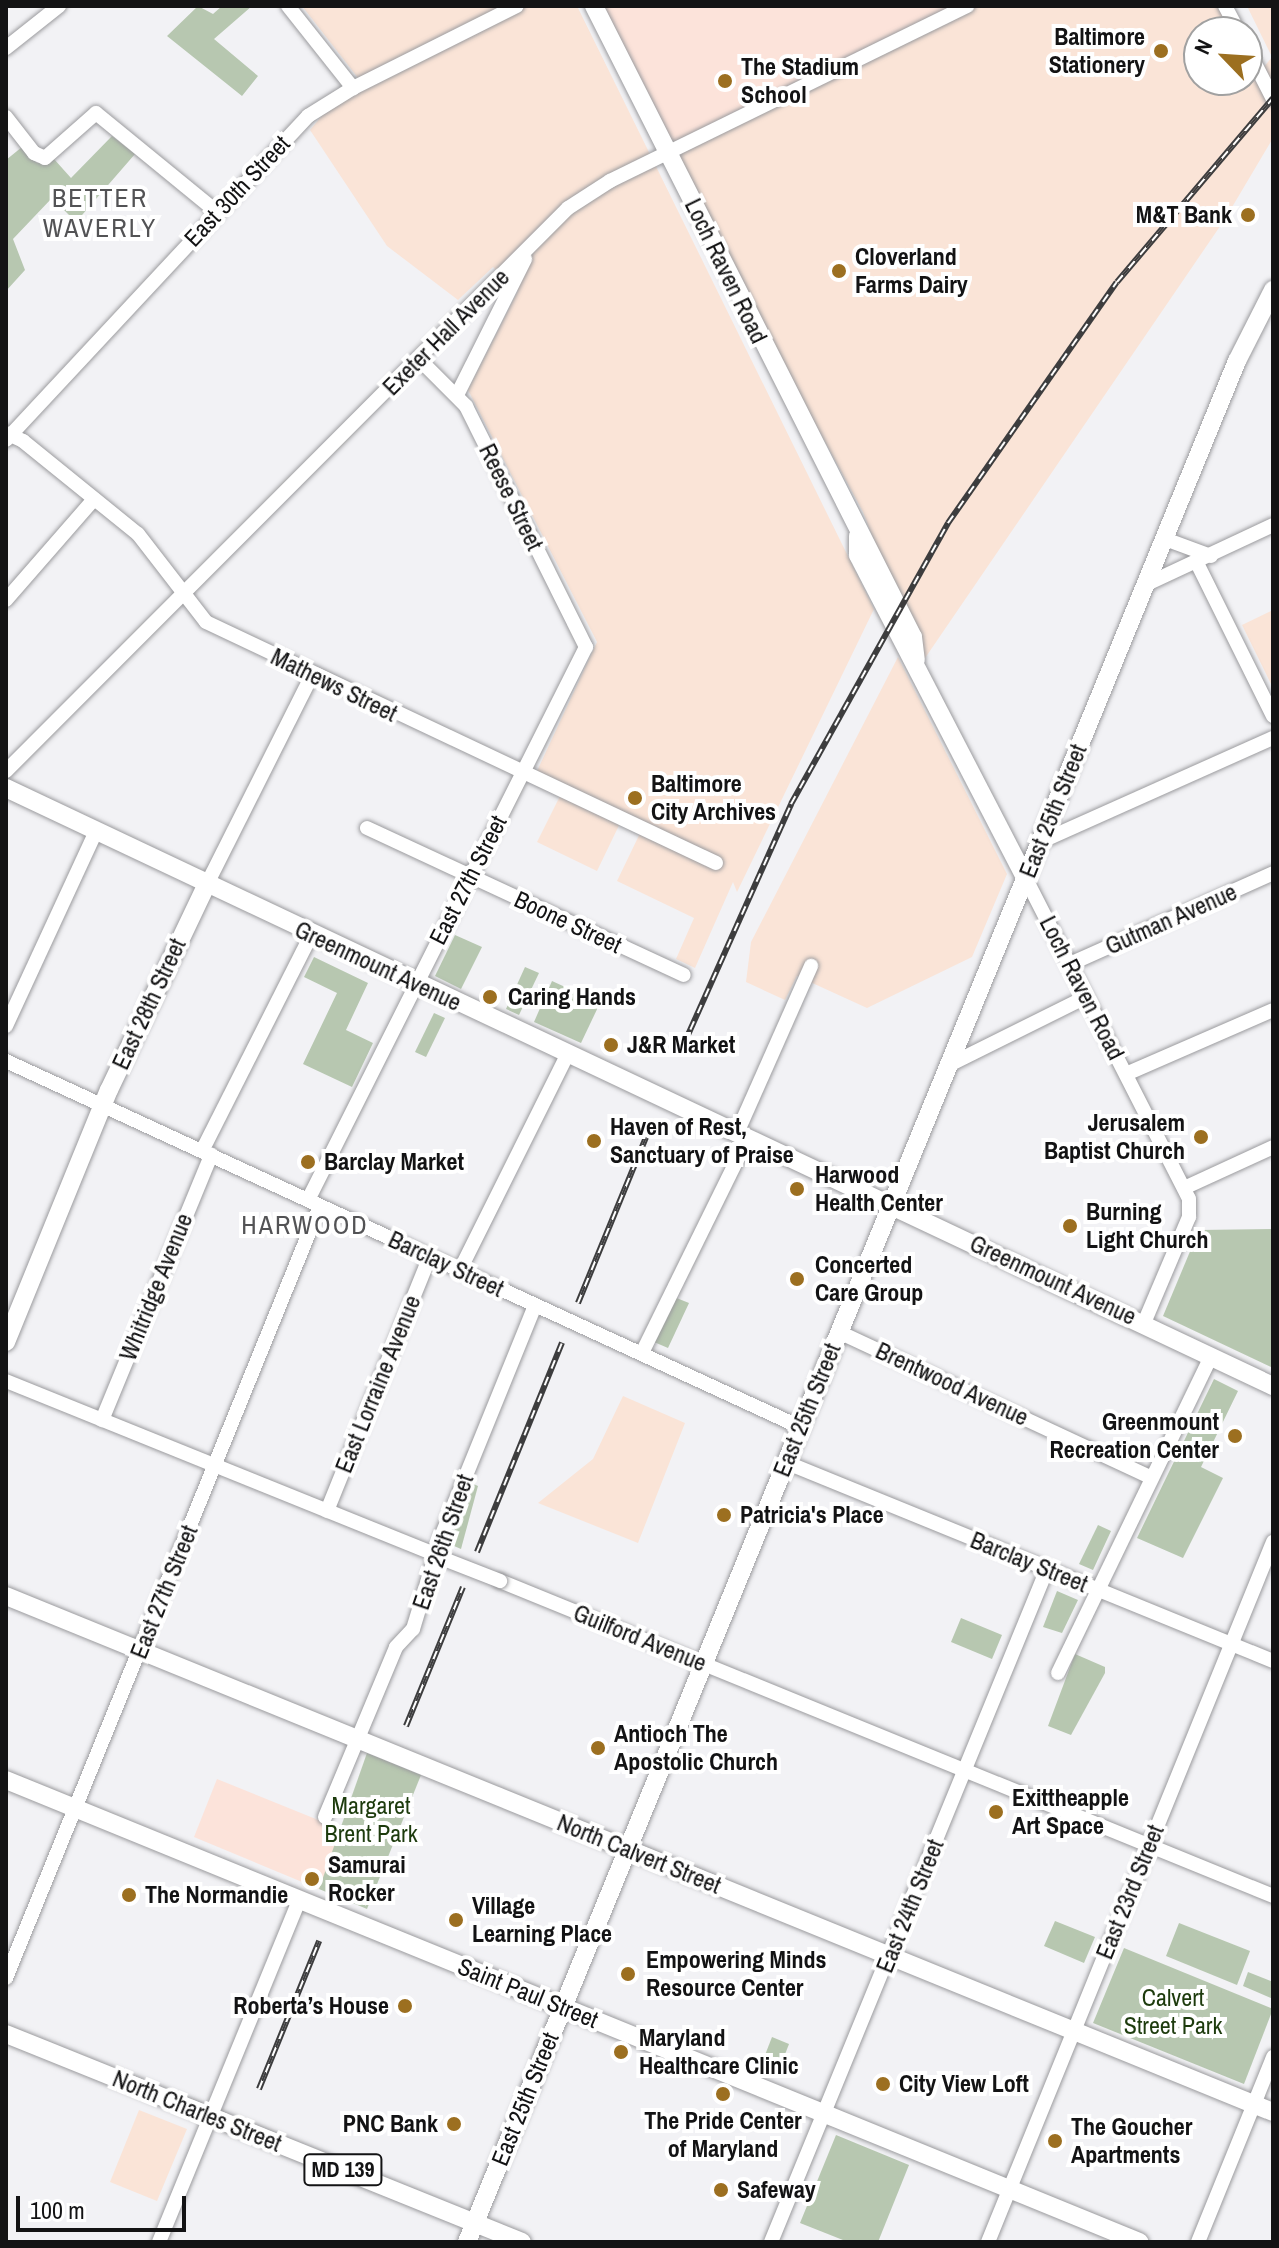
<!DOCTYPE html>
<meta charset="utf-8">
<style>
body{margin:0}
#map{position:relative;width:1279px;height:2248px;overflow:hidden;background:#f2f2f5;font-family:"Archivo Narrow",sans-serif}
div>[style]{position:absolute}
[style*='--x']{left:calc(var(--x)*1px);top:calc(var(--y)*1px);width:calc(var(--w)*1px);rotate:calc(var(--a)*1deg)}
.industrial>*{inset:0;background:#fae4d7}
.education>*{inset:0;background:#fce3da}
.green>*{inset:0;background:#b7c7b0}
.roads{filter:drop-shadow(0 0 2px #9b9b9e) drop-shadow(0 0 2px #9b9b9e)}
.minor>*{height:14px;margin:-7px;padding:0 7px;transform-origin:7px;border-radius:7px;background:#fff}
.major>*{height:18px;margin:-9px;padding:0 9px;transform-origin:9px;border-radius:9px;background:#fff}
.rail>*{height:6px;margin-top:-3px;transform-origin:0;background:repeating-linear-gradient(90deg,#fff 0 9px,#3d3d3e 0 18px);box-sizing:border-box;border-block:2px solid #3d3d3e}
.bridges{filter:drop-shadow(0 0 2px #9b9b9e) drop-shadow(0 0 2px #9b9b9e)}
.minor-bridge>*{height:14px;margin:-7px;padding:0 7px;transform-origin:7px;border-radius:7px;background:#fff}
.dots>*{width:22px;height:22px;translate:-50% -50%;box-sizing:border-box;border:4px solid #fff;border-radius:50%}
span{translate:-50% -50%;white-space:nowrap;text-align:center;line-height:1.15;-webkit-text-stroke:8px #fff;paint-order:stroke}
.shield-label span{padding:2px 6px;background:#fff;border:2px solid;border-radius:6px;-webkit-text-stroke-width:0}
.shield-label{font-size:22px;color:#131314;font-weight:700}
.poi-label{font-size:24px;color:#131314;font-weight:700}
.right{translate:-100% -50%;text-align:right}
.left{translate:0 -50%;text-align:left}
.street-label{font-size:24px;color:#131314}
.park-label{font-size:24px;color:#1d3b0d}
.neighbourhood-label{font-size:26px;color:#535355;letter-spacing:2px}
.frame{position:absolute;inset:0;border:8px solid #131314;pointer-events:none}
.north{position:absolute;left:1183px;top:16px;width:80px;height:80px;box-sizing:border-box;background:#fff;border:2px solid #a1a1a1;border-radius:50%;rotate:295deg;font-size:22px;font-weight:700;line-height:32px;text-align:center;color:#131314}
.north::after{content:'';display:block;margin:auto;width:28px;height:36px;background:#9c6f20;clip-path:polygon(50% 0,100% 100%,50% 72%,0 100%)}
.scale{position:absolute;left:16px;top:2196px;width:170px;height:36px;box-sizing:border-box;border:4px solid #131314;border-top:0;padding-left:10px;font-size:24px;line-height:28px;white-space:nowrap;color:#131314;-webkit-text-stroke:6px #fff;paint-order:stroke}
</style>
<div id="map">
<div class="industrial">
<i style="clip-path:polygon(302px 6px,577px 6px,874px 609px,737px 892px,733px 882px,695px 968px,676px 959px,694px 918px,617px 881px,644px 825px,624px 815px,597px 871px,537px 842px,565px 786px,537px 771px,597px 642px,468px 390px,518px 291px,493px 267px,458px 300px,387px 246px,310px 130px,325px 112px,365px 87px)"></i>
<i style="clip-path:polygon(966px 6px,1224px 6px,1237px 32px,1199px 32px,1199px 80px,1247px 80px,1247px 52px,1259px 73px,1272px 57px,1247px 6px,1273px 6px,1273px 138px,1225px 219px,921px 664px,863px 512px,669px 154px)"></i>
<i style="clip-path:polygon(1273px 610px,1273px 688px,1242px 625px)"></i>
<i style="clip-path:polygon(898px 657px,1007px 874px,972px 957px,867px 1008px,797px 976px,785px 1000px,746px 982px,751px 942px)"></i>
<i style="clip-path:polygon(623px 1396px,685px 1423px,638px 1543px,538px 1503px,593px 1459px)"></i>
<i style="clip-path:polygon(139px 2110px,187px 2129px,157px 2201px,110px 2182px)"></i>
</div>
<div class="education">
<i style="clip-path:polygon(595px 6px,966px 6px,669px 154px)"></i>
<i style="clip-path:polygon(217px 1779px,343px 1830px,319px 1889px,194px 1837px)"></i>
</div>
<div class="green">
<i style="clip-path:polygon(198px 6px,213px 14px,222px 6px,252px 6px,214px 39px,258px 76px,242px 96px,167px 36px)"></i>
<i style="clip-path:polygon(112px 136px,135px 154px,76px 222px,52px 198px,13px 239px,25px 270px,6px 291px,6px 160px,22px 147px,37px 163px,54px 159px,71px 178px)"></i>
<i style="clip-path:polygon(455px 935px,482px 947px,461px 989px,435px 976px)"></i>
<i style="clip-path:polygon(314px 957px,368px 983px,346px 1030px,373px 1043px,352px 1087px,303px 1064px,337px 993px,304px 977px)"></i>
<i style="clip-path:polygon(525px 967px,539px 973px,519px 1015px,506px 1009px)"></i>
<i style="clip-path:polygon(552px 981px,600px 1003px,581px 1043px,534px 1022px)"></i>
<i style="clip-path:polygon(434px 1013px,445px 1018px,426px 1057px,415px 1052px)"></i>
<i style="clip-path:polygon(1273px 1229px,1273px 1368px,1163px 1316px,1199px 1230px)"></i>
<i style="clip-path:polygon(674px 1297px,689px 1303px,668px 1348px,654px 1342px)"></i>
<i style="clip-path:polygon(1214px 1379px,1238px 1391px,1201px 1467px,1223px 1478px,1183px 1558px,1137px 1538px)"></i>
<i style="clip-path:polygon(471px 1483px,478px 1486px,461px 1549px,447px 1543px)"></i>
<i style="clip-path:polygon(1098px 1525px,1111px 1531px,1093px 1570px,1079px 1564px)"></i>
<i style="clip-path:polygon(1057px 1591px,1078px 1600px,1062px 1633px,1043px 1627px)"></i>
<i style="clip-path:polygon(961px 1618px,1002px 1635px,992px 1659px,951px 1642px)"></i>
<i style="clip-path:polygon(1075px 1654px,1105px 1667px,1105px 1673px,1071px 1735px,1048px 1726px)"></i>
<i style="clip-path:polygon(367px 1753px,421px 1775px,367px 1909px,319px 1889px)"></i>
<i style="clip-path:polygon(1055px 1921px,1095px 1937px,1084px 1963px,1044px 1946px)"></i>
<i style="clip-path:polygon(1179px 1923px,1250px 1951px,1237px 1985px,1166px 1956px)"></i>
<i style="clip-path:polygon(1124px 1948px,1273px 2009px,1244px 2084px,1093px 2023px)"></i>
<i style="clip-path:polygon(1248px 1972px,1273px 1982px,1273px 1999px,1243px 1986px)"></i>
<i style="clip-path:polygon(772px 2037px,789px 2044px,777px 2075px,760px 2068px)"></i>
<i style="clip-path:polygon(836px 2135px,909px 2165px,878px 2242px,848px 2242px,800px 2223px)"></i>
</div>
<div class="roads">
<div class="minor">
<i style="--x:288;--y:6;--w:105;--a:51.6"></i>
<i style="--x:1225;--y:6;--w:30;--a:62"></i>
<i style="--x:6;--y:48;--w:68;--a:-38.4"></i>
<i style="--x:1247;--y:48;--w:57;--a:63"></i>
<i style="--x:6;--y:117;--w:46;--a:52.1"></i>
<i style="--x:34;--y:153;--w:12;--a:24"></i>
<i style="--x:45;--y:158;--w:68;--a:-41.4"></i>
<i style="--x:96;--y:113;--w:156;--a:39.3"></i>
<i style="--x:457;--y:395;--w:152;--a:-63.4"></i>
<i style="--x:6;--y:433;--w:19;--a:25"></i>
<i style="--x:23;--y:441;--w:148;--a:39"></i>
<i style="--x:138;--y:534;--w:111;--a:52.3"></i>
<i style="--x:206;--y:622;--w:564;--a:25.29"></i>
<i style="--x:6;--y:440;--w:443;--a:-47"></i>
<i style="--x:308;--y:116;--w:53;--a:-31.9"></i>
<i style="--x:353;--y:88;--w:183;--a:-26.6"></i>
<i style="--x:1165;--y:539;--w:49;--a:20.3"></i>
<i style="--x:1197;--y:563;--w:171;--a:63.6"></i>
<i style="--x:1147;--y:584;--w:139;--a:-25.1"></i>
<i style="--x:6;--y:600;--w:134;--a:-48.9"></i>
<i style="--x:6;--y:771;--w:795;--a:-45.05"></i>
<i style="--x:568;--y:208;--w:50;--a:-32.7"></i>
<i style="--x:610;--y:181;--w:398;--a:-26.1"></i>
<i style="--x:367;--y:828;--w:349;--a:24.9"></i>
<i style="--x:1040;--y:842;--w:255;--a:-24.1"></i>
<i style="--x:1025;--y:877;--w:361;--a:63"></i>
<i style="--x:1189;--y:1199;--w:18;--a:90"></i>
<i style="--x:1189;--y:1217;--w:115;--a:113"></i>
<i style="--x:207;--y:884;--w:234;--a:-63.3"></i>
<i style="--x:1070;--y:964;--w:222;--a:-24.1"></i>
<i style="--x:6;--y:1026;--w:215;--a:-65.2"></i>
<i style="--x:6;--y:1061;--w:874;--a:24.75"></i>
<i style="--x:947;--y:1066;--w:155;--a:-26.4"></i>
<i style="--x:1126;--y:1074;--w:160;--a:-23.5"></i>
<i style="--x:737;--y:1133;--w:183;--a:-66.1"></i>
<i style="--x:202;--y:1151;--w:242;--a:-63.2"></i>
<i style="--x:1184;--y:1188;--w:98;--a:-24.7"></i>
<i style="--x:308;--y:1200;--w:619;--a:-63.31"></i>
<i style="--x:586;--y:647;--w:269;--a:-116.5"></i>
<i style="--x:466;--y:406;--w:66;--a:-135"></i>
<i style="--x:460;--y:1270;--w:240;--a:-63.5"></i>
<i style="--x:839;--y:1332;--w:345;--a:25"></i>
<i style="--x:642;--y:1353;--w:240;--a:-63.8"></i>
<i style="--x:6;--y:1381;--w:469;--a:22"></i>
<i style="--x:102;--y:1420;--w:287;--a:-67.6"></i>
<i style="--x:785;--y:1462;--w:527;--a:22.18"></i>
<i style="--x:327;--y:1511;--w:275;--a:-68"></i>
<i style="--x:500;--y:1581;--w:835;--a:22.17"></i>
<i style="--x:1058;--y:1673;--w:352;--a:-64.2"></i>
<i style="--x:325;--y:1817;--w:184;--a:-67.3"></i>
<i style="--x:396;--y:1647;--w:25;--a:-47"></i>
<i style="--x:413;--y:1629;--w:96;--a:-73.1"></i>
<i style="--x:441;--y:1537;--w:250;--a:-67.9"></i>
<i style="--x:6;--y:1978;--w:833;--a:-67.87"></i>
<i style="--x:159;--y:2242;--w:370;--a:-67.7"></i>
<i style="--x:771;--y:2242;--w:727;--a:-67.7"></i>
<i style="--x:988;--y:2242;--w:756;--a:-67.85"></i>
<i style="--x:1198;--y:2242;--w:200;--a:-67.9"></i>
</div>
<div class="major">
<i style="--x:594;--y:6;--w:707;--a:63.18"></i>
<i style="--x:913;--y:637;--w:23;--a:83"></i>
<i style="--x:858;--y:536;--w:19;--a:90"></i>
<i style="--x:858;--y:555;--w:363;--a:62.6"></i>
<i style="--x:6;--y:788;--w:1401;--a:25.27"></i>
<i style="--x:6;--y:1342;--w:272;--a:-67.8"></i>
<i style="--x:109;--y:1090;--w:228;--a:-64.6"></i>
<i style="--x:6;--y:1596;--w:1368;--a:22.16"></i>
<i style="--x:6;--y:1780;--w:1224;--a:22.18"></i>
<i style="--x:6;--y:2034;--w:556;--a:21.95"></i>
<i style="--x:467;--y:2242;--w:2033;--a:-67.74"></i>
<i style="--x:1237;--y:361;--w:80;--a:-63.1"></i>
</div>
</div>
<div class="rail">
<i style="--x:683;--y:1046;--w:265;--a:-65.9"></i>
<i style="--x:791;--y:804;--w:322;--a:-60.8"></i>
<i style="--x:948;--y:523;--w:294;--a:-55"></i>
<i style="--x:1117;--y:282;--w:241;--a:-49.7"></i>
<i style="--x:578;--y:1303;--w:198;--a:-67.7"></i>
<i style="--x:477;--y:1552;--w:226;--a:-67.9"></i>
<i style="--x:406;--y:1726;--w:150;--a:-67.7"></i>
<i style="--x:259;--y:2089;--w:160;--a:-67.9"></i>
</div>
<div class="bridges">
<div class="minor-bridge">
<i style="--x:449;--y:1561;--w:55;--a:21.4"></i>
</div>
</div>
<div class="dots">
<i style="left:1161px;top:51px;background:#9c6f20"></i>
<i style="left:725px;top:81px;background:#9c6f20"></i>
<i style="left:1248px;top:215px;background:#9c6f20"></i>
<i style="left:839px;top:271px;background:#9c6f20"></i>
<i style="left:635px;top:798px;background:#9c6f20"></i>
<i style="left:490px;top:997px;background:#9c6f20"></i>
<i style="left:611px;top:1045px;background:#9c6f20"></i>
<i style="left:1201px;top:1137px;background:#9c6f20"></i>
<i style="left:594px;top:1141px;background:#9c6f20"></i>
<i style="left:308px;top:1162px;background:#9c6f20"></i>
<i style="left:797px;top:1189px;background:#9c6f20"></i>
<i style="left:1070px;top:1226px;background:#9c6f20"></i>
<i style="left:797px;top:1279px;background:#9c6f20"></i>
<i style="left:1235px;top:1436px;background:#9c6f20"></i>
<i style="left:724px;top:1515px;background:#9c6f20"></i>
<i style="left:598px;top:1748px;background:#9c6f20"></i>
<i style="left:996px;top:1812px;background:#9c6f20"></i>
<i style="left:312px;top:1879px;background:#9c6f20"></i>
<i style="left:129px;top:1895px;background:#9c6f20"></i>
<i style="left:456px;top:1920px;background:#9c6f20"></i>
<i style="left:628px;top:1974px;background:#9c6f20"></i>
<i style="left:405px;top:2006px;background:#9c6f20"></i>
<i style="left:621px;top:2052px;background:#9c6f20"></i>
<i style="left:883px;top:2084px;background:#9c6f20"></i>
<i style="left:723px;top:2094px;background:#9c6f20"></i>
<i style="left:454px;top:2124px;background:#9c6f20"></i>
<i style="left:1055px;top:2141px;background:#9c6f20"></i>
<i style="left:721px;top:2190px;background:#9c6f20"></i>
</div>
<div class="shield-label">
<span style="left:343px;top:2170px">MD 139</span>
</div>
<div class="poi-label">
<span class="right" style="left:1145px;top:51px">Baltimore<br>Stationery</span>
<span class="left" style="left:741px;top:81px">The Stadium<br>School</span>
<span class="right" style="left:1232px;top:215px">M&amp;T Bank</span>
<span class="left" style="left:855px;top:271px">Cloverland<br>Farms Dairy</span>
<span class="left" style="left:651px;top:798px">Baltimore<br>City Archives</span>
<span class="left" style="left:508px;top:997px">Caring Hands</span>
<span class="left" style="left:627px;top:1045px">J&amp;R Market</span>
<span class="right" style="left:1185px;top:1137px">Jerusalem<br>Baptist Church</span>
<span class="left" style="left:610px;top:1141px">Haven of Rest,<br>Sanctuary of Praise</span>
<span class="left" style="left:324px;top:1162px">Barclay Market</span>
<span class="left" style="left:815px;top:1189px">Harwood<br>Health Center</span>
<span class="left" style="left:1086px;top:1226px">Burning<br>Light Church</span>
<span class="left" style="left:815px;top:1279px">Concerted<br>Care Group</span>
<span class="right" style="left:1219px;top:1436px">Greenmount<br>Recreation Center</span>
<span class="left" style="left:740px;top:1515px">Patricia's Place</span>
<span class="left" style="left:614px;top:1748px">Antioch The<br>Apostolic Church</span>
<span class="left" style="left:1012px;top:1812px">Exittheapple<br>Art Space</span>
<span class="left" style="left:328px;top:1879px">Samurai<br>Rocker</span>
<span class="left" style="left:145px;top:1895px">The Normandie</span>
<span class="left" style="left:472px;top:1920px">Village<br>Learning Place</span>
<span class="left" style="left:646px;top:1974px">Empowering Minds<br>Resource Center</span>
<span class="right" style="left:389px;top:2006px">Roberta’s House</span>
<span class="left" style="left:639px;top:2052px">Maryland<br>Healthcare Clinic</span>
<span class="left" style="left:899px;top:2084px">City View Loft</span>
<span style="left:723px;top:2135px">The Pride Center<br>of Maryland</span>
<span class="right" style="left:438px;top:2124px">PNC Bank</span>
<span class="left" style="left:1071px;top:2141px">The Goucher<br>Apartments</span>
<span class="left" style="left:737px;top:2190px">Safeway</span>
</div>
<div class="street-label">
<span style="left:237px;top:191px;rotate:-47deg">East 30th Street</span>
<span style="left:726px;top:271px;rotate:64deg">Loch Raven Road</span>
<span style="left:446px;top:332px;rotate:-45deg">Exeter Hall Avenue</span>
<span style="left:511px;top:497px;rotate:64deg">Reese Street</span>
<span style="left:334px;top:685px;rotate:26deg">Mathews Street</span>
<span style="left:1053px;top:811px;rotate:-68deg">East 25th Street</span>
<span style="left:468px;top:880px;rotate:-63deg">East 27th Street</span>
<span style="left:1171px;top:919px;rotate:-24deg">Gutman Avenue</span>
<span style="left:568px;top:922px;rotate:25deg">Boone Street</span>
<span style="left:378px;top:966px;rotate:25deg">Greenmount Avenue</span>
<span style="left:1082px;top:988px;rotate:63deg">Loch Raven Road</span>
<span style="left:149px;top:1004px;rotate:-65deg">East 28th Street</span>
<span style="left:446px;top:1264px;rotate:25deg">Barclay Street</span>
<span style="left:1053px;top:1280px;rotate:25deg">Greenmount Avenue</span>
<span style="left:156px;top:1287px;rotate:-68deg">Whitridge Avenue</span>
<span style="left:378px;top:1384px;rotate:-68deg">East Lorraine Avenue</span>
<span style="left:952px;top:1384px;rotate:25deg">Brentwood Avenue</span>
<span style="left:807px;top:1410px;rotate:-68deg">East 25th Street</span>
<span style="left:443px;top:1542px;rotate:-71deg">East 26th Street</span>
<span style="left:1029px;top:1562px;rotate:22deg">Barclay Street</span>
<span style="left:164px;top:1592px;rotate:-68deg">East 27th Street</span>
<span style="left:640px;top:1638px;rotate:22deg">Guilford Avenue</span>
<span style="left:639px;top:1854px;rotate:22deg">North Calvert Street</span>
<span style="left:1130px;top:1892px;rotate:-68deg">East 23rd Street</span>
<span style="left:910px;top:1906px;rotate:-68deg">East 24th Street</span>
<span style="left:528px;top:1993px;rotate:22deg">Saint Paul Street</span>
<span style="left:525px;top:2099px;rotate:-68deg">East 25th Street</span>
<span style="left:197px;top:2111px;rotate:22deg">North Charles Street</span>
</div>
<div class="park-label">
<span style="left:371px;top:1820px">Margaret<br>Brent Park</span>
<span style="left:1173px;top:2012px">Calvert<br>Street Park</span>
</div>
<div class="neighbourhood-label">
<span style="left:100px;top:213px">BETTER<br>WAVERLY</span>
<span style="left:305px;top:1225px">HARWOOD</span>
</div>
<div class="frame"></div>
<div class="north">N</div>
<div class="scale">100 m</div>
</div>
